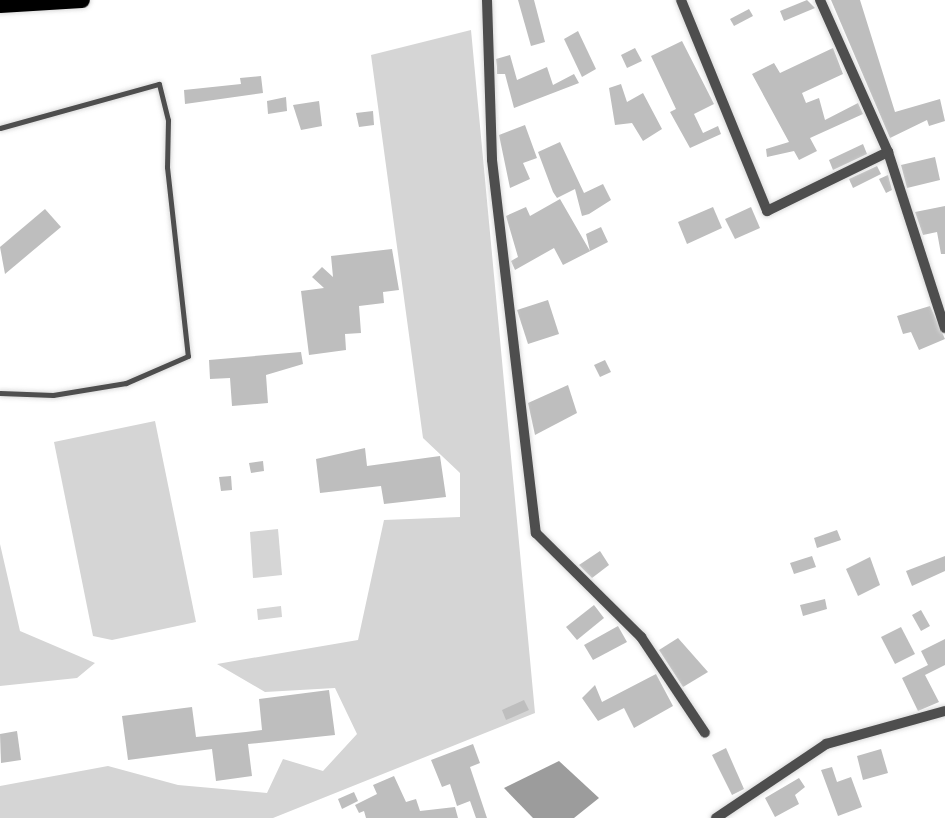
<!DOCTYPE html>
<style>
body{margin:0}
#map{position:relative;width:945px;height:818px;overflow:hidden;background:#fff;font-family:Raleway,sans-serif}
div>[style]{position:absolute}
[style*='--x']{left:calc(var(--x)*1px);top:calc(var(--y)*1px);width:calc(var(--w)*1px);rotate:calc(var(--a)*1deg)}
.green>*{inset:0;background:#d5d5d5}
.water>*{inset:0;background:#9c9c9c}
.building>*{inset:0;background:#bebebe}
.roads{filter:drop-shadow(0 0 2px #dbdbdb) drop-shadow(0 0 2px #dbdbdb)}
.service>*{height:5px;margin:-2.5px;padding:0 2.5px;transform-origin:2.5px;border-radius:2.5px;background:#4e4e4e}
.minor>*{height:10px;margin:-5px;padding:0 5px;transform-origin:5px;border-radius:5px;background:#4e4e4e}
.trunk>*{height:16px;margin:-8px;padding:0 8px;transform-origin:8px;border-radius:8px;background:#000}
span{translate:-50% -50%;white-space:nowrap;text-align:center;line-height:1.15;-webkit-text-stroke:4.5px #fff;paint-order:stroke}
</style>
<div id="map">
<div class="green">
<i style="clip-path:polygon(471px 30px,535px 713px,273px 818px,0 818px,0 786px,108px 766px,178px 785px,267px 793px,283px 759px,323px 771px,357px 734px,335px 688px,265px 692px,217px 664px,358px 640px,384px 520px,460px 517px,460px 473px,423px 438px,371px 55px)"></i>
<i style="clip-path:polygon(155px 421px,196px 622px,112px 640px,93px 636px,54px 442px)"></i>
<i style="clip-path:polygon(278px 529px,282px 575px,253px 578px,250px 532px)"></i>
<i style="clip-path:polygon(0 544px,20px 631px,95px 663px,77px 678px,0 686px)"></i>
<i style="clip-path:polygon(281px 606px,282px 617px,258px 620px,257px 609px)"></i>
</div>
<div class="water">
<i style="clip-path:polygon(559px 761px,599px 798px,574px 818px,533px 818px,504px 788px)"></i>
</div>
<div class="building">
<i style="clip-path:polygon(518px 0,534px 0,545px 42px,531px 46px)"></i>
<i style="clip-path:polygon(807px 0,815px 8px,784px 21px,780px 11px)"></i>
<i style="clip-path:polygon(831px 0,860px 0,895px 112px,940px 99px,945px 121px,929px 126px,927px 120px,890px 138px)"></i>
<i style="clip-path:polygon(749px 9px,753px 16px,734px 26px,730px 19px)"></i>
<i style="clip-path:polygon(578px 31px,596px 69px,582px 77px,564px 39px)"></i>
<i style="clip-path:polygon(682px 41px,714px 104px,694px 114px,703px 133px,718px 126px,721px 134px,690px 148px,670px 112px,676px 109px,651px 56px)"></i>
<i style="clip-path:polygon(635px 48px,642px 61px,627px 68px,621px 55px)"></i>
<i style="clip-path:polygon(833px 48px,843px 74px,802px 93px,806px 103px,819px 98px,825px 120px,858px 103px,863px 114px,810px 138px,817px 151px,799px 160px,794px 151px,767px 157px,766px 149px,789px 142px,752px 74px,774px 63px,780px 73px)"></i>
<i style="clip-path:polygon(510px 55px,517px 80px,547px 67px,553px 85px,574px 74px,579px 83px,514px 108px,505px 74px,497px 74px,497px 67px,496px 59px)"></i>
<i style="clip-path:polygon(261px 76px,263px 93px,185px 104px,184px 90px,241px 84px,240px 78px)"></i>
<i style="clip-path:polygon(621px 84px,627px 102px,643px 93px,662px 129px,643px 141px,632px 123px,615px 125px,609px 88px)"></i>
<i style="clip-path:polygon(286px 97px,287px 111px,268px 114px,267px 101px)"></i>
<i style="clip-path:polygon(319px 101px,322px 126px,301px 130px,293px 105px)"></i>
<i style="clip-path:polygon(373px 111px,374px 125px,359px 127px,356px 113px)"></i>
<i style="clip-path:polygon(525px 125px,537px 158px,523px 163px,530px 179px,510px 188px,499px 135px)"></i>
<i style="clip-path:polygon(560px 142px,584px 193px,603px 184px,611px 200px,589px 214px,582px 216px,575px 189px,557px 198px,553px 192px,538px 152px)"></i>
<i style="clip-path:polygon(863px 144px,867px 154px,833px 170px,829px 160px)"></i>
<i style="clip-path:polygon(935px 157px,940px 180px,907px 188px,901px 165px)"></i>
<i style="clip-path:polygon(877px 166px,881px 174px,853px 188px,849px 179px)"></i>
<i style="clip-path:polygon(888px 175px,892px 190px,886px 193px,879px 179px)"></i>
<i style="clip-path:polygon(560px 199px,590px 251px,586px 234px,601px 227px,608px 242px,563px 265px,554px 248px,515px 270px,511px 261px,518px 257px,506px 216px,526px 207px,530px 216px)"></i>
<i style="clip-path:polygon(945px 206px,945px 254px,941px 254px,937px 232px,923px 235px,915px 212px)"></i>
<i style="clip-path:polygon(713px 207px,722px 228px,687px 244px,678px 222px)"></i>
<i style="clip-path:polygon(751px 207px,760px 228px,735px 239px,725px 219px)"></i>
<i style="clip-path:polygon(45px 209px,61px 227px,5px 274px,0 247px)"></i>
<i style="clip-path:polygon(392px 249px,399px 290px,383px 292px,384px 303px,359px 306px,361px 333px,345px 334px,346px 350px,309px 355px,301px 291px,324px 288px,312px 277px,322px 267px,333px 277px,331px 256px)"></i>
<i style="clip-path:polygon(548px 300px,559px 334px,528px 344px,517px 310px)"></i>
<i style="clip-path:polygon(930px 306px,945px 339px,919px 350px,911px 332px,903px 334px,897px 316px)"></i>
<i style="clip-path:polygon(301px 352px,303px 364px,266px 375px,268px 403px,232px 406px,230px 378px,210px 379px,209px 360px)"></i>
<i style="clip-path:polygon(605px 360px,611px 372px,600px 377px,594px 365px)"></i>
<i style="clip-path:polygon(568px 385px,577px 413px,535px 435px,528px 403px)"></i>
<i style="clip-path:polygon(365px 448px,367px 466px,440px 456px,446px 497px,384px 504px,381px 486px,320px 493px,316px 459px)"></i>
<i style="clip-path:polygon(263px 461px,264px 471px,251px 473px,249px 463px)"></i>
<i style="clip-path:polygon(231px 476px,232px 490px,221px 491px,219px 477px)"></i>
<i style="clip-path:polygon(837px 530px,841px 540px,817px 548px,814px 538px)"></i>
<i style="clip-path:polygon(600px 551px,609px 565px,592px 578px,579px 565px)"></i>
<i style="clip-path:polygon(812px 556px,816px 567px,794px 574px,790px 563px)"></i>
<i style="clip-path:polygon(945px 556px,945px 571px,912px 586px,906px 571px)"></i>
<i style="clip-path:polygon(870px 557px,880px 585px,858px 596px,846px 569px)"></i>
<i style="clip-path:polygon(825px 599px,827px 609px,803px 616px,800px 605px)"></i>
<i style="clip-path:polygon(594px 605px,604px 618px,577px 640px,566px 627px)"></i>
<i style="clip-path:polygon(921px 610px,930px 626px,921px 631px,912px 615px)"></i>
<i style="clip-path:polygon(618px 626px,627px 642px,593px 660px,584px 645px)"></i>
<i style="clip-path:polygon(901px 627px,915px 654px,895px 664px,881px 637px)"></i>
<i style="clip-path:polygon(678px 638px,708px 672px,683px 687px,659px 650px)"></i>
<i style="clip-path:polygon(945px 639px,945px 665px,925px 675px,939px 702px,918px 711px,902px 678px,928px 665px,921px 651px)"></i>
<i style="clip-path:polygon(656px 674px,673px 706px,634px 728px,624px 708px,598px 721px,582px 698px,595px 685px,602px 702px)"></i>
<i style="clip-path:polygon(329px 690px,335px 735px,248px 744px,252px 776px,216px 781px,212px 749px,128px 760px,122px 716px,192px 707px,196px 737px,246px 732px,262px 730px,259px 699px)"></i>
<i style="clip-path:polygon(524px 700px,529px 710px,506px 720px,502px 710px)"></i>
<i style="clip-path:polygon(17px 731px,21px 760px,1px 763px,0 734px)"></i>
<i style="clip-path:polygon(473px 744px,480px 763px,470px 767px,487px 818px,476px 818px,470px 801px,457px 806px,450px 784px,442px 787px,431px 760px)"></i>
<i style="clip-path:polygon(726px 748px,744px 789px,732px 795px,712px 755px)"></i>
<i style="clip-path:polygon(881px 749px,888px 773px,863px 780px,857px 756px)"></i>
<i style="clip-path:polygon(832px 767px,837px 782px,851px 777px,862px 807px,838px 816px,821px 770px)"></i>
<i style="clip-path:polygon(394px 776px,406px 802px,416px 799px,420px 811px,455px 807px,458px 818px,366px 818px,364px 811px,359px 813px,355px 805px,377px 794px,373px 785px)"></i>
<i style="clip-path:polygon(799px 778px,805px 787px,795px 795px,799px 804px,775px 817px,765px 798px)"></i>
<i style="clip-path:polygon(354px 792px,358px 801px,342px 809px,338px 799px)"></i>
</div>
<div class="roads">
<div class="service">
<i style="--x:0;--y:128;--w:165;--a:-15.5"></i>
<i style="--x:159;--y:84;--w:37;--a:76"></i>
<i style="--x:168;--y:120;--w:47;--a:91.2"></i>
<i style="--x:167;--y:167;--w:190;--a:83.7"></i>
<i style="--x:188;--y:356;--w:68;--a:156.5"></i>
<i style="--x:126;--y:383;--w:74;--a:170.7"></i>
<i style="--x:53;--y:395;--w:53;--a:-177.8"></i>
</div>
<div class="minor">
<i style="--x:487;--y:0;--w:160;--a:88.2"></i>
<i style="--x:492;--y:160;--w:376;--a:83.3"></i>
<i style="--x:536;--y:533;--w:148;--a:44.7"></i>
<i style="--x:641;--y:637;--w:115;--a:56.3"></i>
<i style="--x:681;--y:0;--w:228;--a:67.8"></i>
<i style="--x:767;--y:211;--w:135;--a:-26"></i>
<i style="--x:820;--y:0;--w:167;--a:65.9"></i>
<i style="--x:888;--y:152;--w:185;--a:72.1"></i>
<i style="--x:716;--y:818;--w:133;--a:-33.9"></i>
<i style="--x:826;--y:744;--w:123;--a:-15.5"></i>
</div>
<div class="trunk">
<i style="--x:0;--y:5;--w:82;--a:-3.5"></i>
</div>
</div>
</div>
